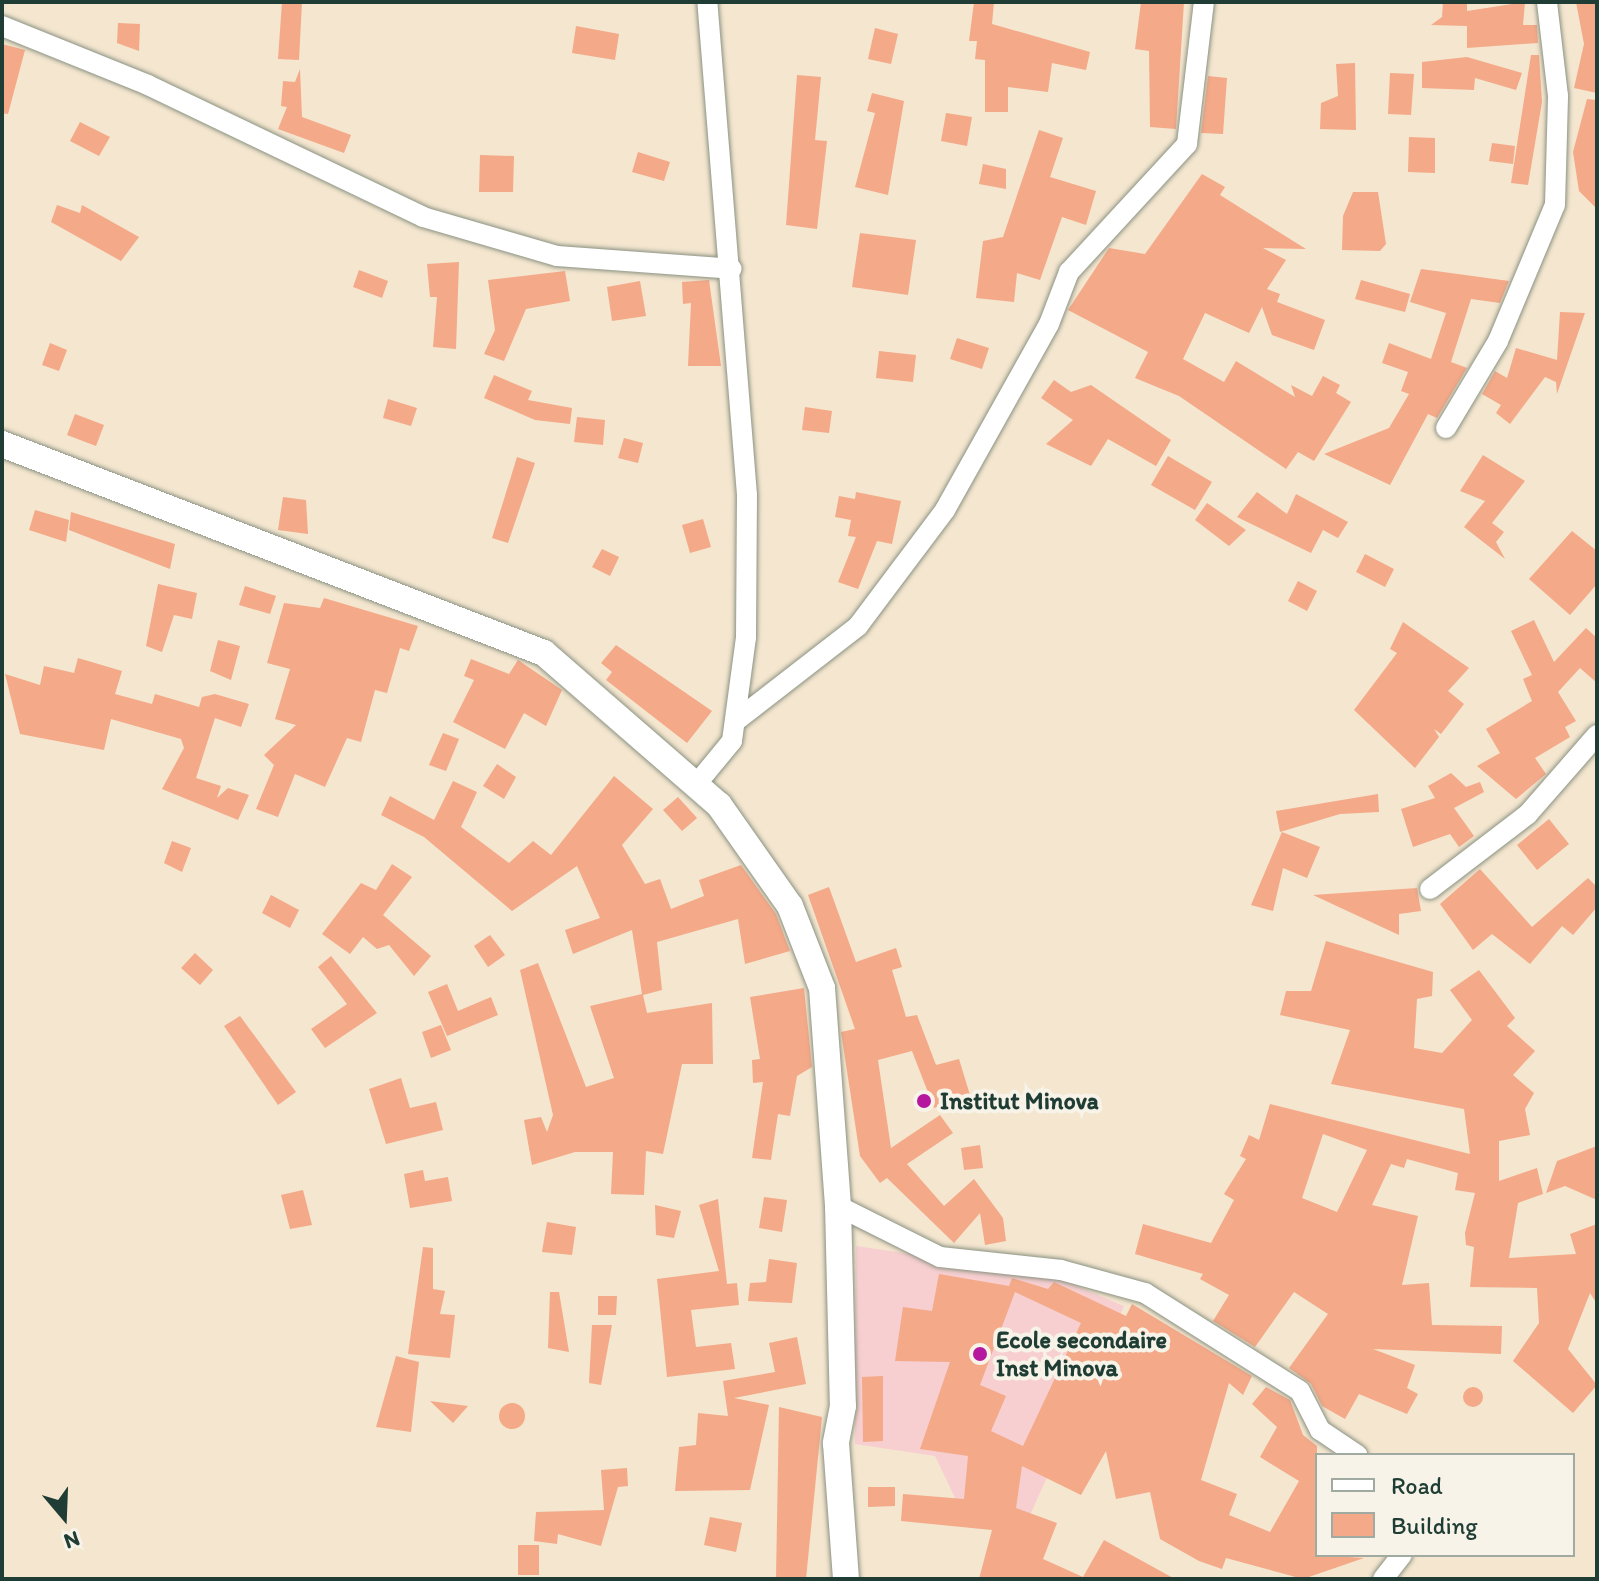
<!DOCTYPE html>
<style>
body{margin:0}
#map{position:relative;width:1599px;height:1581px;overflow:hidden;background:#f4e6cf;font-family:Itim,sans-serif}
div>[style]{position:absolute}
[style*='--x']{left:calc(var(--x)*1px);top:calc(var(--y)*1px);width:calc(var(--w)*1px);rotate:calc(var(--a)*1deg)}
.built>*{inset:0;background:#f7cfd0}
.building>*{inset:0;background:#f4a988}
.round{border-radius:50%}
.roads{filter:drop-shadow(0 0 2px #8a9282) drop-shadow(0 0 2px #8a9282)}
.minor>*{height:20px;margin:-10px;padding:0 10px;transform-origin:10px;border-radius:10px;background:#fff}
.tertiary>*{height:26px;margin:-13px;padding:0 13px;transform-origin:13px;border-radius:13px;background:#fff}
.dots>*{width:22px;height:22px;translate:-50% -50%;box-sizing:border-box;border:4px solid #f7f3e8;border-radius:50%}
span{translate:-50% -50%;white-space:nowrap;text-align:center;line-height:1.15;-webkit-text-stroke:8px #f7f3e8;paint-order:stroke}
.poi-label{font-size:24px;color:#1f3d34;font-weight:700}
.left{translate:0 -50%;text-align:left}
.frame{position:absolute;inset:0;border:4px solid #1f3d34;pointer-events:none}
.legend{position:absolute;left:1315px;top:1453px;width:260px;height:104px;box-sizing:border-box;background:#f7f3e8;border:2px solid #a1aaa0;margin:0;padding:10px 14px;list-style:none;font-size:24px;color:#1f3d34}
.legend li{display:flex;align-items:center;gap:16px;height:40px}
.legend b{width:40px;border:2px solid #a1aaa0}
.north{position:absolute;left:24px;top:1477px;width:80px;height:80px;-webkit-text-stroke:6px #f7f3e8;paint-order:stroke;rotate:161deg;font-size:22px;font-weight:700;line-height:32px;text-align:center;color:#1f3d34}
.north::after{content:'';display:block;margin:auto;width:28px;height:36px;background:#1f3d34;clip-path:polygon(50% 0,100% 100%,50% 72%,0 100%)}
</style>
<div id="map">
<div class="built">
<i style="clip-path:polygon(856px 1246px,1048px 1274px,1124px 1306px,1030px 1515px,957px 1502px,935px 1456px,855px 1444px)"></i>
</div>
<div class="building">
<i style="clip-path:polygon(282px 2px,302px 2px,299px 60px,278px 59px)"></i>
<i style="clip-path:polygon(974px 2px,994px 2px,992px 24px,1090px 52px,1086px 70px,1052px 63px,1048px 92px,1008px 87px,1008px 112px,985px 112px,985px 60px,975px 59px,977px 41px,969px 41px)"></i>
<i style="clip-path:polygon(1141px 2px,1184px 2px,1176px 129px,1150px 127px,1149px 51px,1135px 49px)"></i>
<i style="clip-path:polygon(1443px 2px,1467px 2px,1467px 11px,1525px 2px,1523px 25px,1537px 25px,1538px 43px,1467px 48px,1467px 26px,1431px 25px,1442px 17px)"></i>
<i style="clip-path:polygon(1576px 2px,1597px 2px,1597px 93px,1574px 88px,1584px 44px)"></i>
<i style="clip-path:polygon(118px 23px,140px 24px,139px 51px,117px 43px)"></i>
<i style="clip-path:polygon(576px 26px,619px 34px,615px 60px,572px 53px)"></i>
<i style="clip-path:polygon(875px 28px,898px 34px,891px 64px,868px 59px)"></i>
<i style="clip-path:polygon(2px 44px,25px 50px,8px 114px,2px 113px)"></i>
<i style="clip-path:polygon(1531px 55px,1539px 55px,1542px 102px,1528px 185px,1511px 183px)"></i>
<i style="clip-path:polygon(1467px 57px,1522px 73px,1516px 90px,1475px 78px,1474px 90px,1422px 88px,1422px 62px)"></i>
<i style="clip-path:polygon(1355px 63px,1356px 130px,1320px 129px,1321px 103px,1338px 96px,1336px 64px)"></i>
<i style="clip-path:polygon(300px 69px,302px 117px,351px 135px,344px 153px,278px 129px,287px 107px,281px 106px,283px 81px,295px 82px)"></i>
<i style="clip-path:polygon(1390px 73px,1414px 74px,1411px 115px,1388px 114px)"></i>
<i style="clip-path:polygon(797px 75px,821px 77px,815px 140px,827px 141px,817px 229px,786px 225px)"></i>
<i style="clip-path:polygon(1208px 76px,1227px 78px,1223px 134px,1201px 133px)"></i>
<i style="clip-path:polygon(872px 93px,904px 101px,888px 195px,855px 187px,875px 113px,867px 111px)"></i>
<i style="clip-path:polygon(1587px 99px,1597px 100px,1597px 209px,1579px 191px,1573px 152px)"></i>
<i style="clip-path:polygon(946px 113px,972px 117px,967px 146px,941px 141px)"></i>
<i style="clip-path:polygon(80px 122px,110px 137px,99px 156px,70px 141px)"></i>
<i style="clip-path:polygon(1039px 130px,1063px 138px,1050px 177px,1096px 191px,1086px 225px,1062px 217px,1040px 280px,1017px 273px,1014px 302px,976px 298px,983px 241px,1003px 237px)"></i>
<i style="clip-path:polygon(1409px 137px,1435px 138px,1435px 173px,1408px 172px)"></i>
<i style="clip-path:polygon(1492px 143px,1515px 146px,1513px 164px,1489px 161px)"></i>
<i style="clip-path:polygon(638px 152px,670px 162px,664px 181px,632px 172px)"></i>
<i style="clip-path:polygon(480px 155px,514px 156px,513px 192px,479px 192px)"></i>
<i style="clip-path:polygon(983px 164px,1006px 169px,1006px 189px,979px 184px)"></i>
<i style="clip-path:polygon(1202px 174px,1225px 187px,1220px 195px,1306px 249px,1263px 248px,1286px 260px,1267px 289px,1280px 294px,1277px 302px,1325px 320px,1314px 350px,1272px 335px,1262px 307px,1249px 333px,1205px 313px,1183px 359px,1224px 382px,1236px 361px,1295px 397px,1291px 385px,1312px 396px,1323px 376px,1340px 385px,1336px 393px,1351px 402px,1314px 461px,1298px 452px,1286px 469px,1179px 396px,1135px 378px,1148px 352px,1068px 310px,1109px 248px,1145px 254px)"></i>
<i style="clip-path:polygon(1353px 192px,1378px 192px,1386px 244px,1380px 251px,1342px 250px,1343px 216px)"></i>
<i style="clip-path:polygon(57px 205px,80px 213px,82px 205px,139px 237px,121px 261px,51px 222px)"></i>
<i style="clip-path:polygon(860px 233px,916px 240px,908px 295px,852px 287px)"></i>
<i style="clip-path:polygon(459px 262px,456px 349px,433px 347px,437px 297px,430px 297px,427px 264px)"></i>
<i style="clip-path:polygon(1421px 269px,1509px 281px,1500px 303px,1471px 299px,1451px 362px,1467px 368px,1437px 418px,1428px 414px,1390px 485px,1324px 454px,1389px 428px,1409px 394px,1401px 391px,1408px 372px,1382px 363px,1389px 343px,1431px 359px,1446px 313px,1410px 302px)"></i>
<i style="clip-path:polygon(359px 270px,388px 281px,382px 298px,353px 287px)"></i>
<i style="clip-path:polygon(565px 271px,570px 301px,526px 309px,504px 361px,484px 354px,495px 330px,488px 280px)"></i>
<i style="clip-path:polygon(709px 280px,721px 366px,688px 366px,691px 303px,683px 304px,682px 282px)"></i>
<i style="clip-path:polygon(1361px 280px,1410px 294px,1405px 312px,1355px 299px)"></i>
<i style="clip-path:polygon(640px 281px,646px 316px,612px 321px,607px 287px)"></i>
<i style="clip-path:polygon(1560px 312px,1585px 313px,1557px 394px,1556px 382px,1545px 377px,1510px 424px,1496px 413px,1501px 405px,1482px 394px,1495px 371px,1507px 378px,1516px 348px,1557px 360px)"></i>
<i style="clip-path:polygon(957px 338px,989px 348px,982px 369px,950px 359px)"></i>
<i style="clip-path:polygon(50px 343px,67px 350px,59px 371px,42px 365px)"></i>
<i style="clip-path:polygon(879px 351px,916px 355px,913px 382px,876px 378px)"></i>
<i style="clip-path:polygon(494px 375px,532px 391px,528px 400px,572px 408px,570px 424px,535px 420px,484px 398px)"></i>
<i style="clip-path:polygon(1054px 380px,1071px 392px,1091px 385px,1171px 440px,1156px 466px,1108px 439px,1091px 466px,1046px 444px,1073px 420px,1041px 398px)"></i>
<i style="clip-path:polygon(388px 399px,417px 408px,411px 426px,383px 418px)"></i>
<i style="clip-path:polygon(805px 407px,832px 411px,829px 433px,802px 430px)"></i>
<i style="clip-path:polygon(75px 414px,104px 425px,96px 446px,67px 435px)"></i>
<i style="clip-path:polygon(577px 417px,605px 420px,603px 445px,574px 442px)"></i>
<i style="clip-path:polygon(624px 438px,643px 443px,638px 463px,618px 458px)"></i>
<i style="clip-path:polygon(1483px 455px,1525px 481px,1492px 523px,1504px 532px,1496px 542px,1505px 559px,1464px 527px,1485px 501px,1460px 491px)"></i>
<i style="clip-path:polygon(1168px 456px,1212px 482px,1195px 510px,1151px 485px)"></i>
<i style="clip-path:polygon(517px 457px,535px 463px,508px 543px,492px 538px)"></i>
<i style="clip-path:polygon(856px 492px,901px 501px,892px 544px,877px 541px,858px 589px,838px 582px,856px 537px,848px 536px,851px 520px,835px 517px,839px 496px,855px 499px)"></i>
<i style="clip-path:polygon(1257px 492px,1287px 514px,1296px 494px,1348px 522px,1338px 538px,1323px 530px,1311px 553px,1237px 517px)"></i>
<i style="clip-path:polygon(283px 497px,306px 500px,308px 534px,278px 530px)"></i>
<i style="clip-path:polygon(1207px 503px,1246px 530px,1229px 546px,1195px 520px)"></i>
<i style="clip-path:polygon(35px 510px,69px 520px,66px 542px,29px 530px)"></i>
<i style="clip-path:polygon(71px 512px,175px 544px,170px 569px,69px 530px)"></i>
<i style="clip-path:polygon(703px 519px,711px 547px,690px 553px,682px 525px)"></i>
<i style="clip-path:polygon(1572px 531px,1597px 551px,1597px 584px,1570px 615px,1529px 579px)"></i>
<i style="clip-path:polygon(602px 549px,619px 557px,610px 576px,592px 567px)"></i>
<i style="clip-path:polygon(1365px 554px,1394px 569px,1385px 587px,1356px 572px)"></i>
<i style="clip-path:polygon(1298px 581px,1317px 591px,1307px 611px,1288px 601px)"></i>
<i style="clip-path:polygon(158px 584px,197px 593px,192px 619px,174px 615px,162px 652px,146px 646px)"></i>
<i style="clip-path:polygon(245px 586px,276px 596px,270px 614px,239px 605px)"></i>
<i style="clip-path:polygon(324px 598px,418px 626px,409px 651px,400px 648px,387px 693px,375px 690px,361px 742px,347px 738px,325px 787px,295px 774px,278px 817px,256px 809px,274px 765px,264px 755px,296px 725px,275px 719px,290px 669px,267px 663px,284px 603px,320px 608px)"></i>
<i style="clip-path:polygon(1534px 620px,1554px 662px,1586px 628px,1597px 638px,1597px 683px,1580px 668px,1558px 692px,1576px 721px,1565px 727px,1570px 737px,1535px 758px,1546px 774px,1516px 799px,1477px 766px,1500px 753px,1486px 729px,1532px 701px,1523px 679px,1532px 675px,1511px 631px)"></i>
<i style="clip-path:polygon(1403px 622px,1469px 668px,1448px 691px,1464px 704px,1441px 734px,1434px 729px,1439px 737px,1415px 768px,1354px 710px,1397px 653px,1390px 649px)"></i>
<i style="clip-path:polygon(218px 640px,240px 646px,231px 680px,210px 671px)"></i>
<i style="clip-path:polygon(616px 645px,712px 711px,687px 743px,606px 680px,612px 672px,601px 663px)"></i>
<i style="clip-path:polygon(78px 658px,122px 671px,115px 694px,152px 704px,155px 694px,199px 707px,202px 697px,215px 694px,249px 704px,241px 727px,215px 718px,196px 778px,221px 786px,217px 798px,228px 788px,249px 795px,238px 820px,162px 789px,184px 748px,181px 739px,111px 719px,104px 750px,20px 734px,5px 674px,40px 685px,44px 666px,74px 673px)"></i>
<i style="clip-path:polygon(471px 659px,509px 674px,518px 660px,562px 690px,546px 726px,524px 713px,505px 749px,453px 722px,474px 680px,464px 676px)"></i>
<i style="clip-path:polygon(443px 733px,459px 739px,446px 771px,429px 765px)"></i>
<i style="clip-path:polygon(497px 764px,516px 777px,504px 799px,483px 786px)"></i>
<i style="clip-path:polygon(1451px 773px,1466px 787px,1480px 782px,1484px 792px,1454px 808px,1474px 836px,1459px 847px,1450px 834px,1413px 847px,1401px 809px,1435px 798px,1428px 786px)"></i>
<i style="clip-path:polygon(614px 776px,653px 809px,622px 845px,645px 884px,660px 879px,671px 909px,704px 896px,699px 880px,741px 865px,776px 914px,790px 951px,745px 964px,738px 919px,657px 942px,662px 990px,643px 995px,647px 1013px,712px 1003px,713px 1064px,682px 1064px,663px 1154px,646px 1151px,644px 1195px,611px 1194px,613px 1152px,575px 1152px,532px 1165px,524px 1120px,541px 1117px,547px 1132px,553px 1115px,520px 970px,538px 963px,586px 1087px,614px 1078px,590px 1006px,642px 994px,632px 930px,573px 954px,565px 930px,600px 918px,577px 866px,512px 911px,424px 837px,381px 815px,390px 796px,434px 820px,453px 781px,477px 792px,461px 827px,509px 863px,533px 841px,551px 855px)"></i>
<i style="clip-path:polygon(1378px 794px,1379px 812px,1340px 814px,1280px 832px,1276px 811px)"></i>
<i style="clip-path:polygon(678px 797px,697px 818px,682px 831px,663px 810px)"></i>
<i style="clip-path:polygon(1549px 819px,1569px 844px,1537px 870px,1517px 845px)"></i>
<i style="clip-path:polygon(1282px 832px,1320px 847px,1307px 878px,1283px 868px,1273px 911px,1251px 905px)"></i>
<i style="clip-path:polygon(172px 841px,191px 848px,182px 872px,164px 863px)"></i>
<i style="clip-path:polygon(392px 864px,412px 877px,383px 915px,431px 956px,414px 976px,389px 945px,377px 949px,363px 937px,350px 954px,322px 934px,361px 883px,376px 890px)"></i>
<i style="clip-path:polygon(1480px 869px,1532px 927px,1588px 878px,1597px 887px,1597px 907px,1573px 935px,1562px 926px,1530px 964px,1492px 934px,1473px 950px,1440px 904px)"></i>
<i style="clip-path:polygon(829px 887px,856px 962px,896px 948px,902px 967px,892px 970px,906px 1017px,917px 1015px,936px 1065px,959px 1059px,970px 1095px,934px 1108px,912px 1051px,878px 1060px,891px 1148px,940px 1115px,953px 1133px,907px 1164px,944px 1206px,974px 1179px,1003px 1218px,1006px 1241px,985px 1245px,980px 1213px,954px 1243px,887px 1178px,880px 1183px,860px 1156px,841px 1032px,855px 1029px,808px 895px)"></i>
<i style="clip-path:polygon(1417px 888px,1421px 911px,1399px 914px,1399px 935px,1313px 895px)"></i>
<i style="clip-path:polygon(271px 895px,299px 910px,290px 928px,262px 913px)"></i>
<i style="clip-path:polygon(490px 935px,505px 955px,488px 967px,474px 946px)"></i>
<i style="clip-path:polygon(evenodd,1326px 941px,1433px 972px,1432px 996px,1417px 999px,1414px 1048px,1442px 1053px,1472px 1020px,1450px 990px,1479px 970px,1515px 1018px,1507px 1026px,1535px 1051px,1513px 1075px,1534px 1093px,1525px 1109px,1530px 1135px,1499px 1141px,1499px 1181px,1537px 1168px,1543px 1194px,1518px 1203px,1509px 1258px,1576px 1254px,1570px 1234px,1597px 1224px,1597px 1304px,1590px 1293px,1568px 1349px,1597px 1385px,1573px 1413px,1513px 1361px,1539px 1323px,1537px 1288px,1470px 1287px,1474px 1247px,1466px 1245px,1465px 1233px,1475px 1193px,1455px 1190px,1458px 1173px,1407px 1159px,1404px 1168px,1391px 1164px,1372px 1205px,1418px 1216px,1402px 1285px,1429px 1283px,1432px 1325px,1502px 1326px,1501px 1354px,1373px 1349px,1415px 1365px,1407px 1388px,1418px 1394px,1407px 1414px,1359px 1394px,1345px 1419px,1322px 1406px,1311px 1384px,1289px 1368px,1328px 1314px,1294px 1292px,1255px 1347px,1213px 1321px,1229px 1295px,1200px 1279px,1203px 1274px,1135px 1254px,1143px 1224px,1211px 1243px,1234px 1200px,1224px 1194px,1246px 1159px,1240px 1156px,1249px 1135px,1259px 1140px,1270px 1104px,1470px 1154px,1464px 1109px,1331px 1084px,1350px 1030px,1280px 1015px,1286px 991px,1311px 991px,1326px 941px,1323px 1134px,1367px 1150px,1337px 1212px,1302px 1198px,1323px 1134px)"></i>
<i style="clip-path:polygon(195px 953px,213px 970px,200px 985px,181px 968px)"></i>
<i style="clip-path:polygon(331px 956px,377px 1013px,325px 1048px,311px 1029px,347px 1004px,318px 967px)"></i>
<i style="clip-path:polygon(447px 984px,458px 1011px,491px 997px,498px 1015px,447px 1036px,428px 992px)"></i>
<i style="clip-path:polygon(804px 988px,812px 1067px,797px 1076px,790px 1116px,778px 1114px,771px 1160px,752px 1158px,763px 1082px,753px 1083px,752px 1060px,760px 1059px,750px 997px)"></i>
<i style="clip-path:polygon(240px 1016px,296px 1092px,278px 1105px,224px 1026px)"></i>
<i style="clip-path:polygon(441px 1025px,451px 1050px,431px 1058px,422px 1032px)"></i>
<i style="clip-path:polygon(401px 1078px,410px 1108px,436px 1102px,443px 1130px,386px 1144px,369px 1089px)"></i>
<i style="clip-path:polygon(980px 1145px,983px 1168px,964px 1170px,961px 1148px)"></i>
<i style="clip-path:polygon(1597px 1146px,1597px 1200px,1565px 1186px,1546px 1193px,1557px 1161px)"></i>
<i style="clip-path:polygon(423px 1170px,425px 1181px,448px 1177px,452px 1201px,410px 1208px,404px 1174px)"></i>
<i style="clip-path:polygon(303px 1190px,312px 1225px,290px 1229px,281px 1195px)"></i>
<i style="clip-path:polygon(764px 1197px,787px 1200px,782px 1232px,759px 1228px)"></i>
<i style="clip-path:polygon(718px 1199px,727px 1284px,737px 1283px,739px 1305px,691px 1310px,696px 1347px,731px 1343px,735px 1369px,667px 1377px,657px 1279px,719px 1271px,699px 1205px)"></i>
<i style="clip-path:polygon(655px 1205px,681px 1211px,674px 1238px,656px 1235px)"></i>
<i style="clip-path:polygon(547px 1222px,576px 1227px,572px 1255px,542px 1252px)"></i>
<i style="clip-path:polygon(423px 1247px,433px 1248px,433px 1289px,445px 1291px,440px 1314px,455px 1315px,450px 1358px,408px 1354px)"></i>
<i style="clip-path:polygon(769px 1259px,797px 1263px,792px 1303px,748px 1301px,750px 1283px,766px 1282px)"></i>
<i style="clip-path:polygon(evenodd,939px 1274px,1009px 1286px,1012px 1278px,1048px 1289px,1054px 1282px,1126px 1316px,1132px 1304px,1252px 1376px,1243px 1395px,1229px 1383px,1201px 1480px,1237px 1494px,1229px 1515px,1270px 1532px,1299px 1481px,1260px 1457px,1277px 1427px,1252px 1404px,1266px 1387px,1290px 1400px,1303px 1435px,1317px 1446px,1317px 1555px,1364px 1558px,1303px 1579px,1226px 1558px,1222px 1569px,1199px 1561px,1160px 1539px,1150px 1492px,1116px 1499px,1106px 1451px,1081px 1495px,1022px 1466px,1016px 1508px,1057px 1523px,1043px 1559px,1083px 1577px,1104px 1540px,1175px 1579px,979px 1579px,992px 1530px,901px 1521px,903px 1494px,964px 1499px,968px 1456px,920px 1449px,950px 1362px,895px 1361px,903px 1307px,932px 1311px,939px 1274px,1015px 1292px,1081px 1323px,1023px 1446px,991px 1431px,1006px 1396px,980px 1385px,1015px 1292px)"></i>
<i style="clip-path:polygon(550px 1292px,559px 1292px,569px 1352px,548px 1348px)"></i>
<i style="clip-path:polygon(598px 1296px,617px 1296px,616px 1315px,598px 1315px)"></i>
<i style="clip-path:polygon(592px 1325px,612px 1325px,601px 1385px,589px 1383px)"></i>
<i style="clip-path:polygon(797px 1337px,806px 1384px,734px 1398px,769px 1405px,750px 1490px,675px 1491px,679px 1447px,696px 1445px,698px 1413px,728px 1416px,723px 1381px,775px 1372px,769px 1343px)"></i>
<i style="clip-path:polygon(396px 1356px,419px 1362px,411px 1432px,376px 1427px)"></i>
<i style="clip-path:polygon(883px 1376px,883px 1441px,863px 1442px,862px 1377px)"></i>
<i class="round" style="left:1463px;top:1387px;width:20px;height:20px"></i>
<i style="clip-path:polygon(430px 1401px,468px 1406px,453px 1423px)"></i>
<i class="round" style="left:499px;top:1403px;width:26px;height:26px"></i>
<i style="clip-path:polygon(779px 1407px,822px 1417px,806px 1579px,776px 1579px)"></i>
<i style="clip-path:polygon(627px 1468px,628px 1486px,618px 1487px,601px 1546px,558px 1534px,557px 1544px,534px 1541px,536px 1512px,604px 1510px,601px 1470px)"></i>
<i style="clip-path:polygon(868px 1487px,895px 1487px,895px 1506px,868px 1507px)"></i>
<i style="clip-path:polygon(710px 1517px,742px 1523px,736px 1552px,704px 1545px)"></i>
<i style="clip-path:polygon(518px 1545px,539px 1545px,539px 1575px,518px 1575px)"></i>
</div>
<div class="roads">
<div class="minor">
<i style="--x:2;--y:26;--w:157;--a:22"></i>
<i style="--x:148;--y:85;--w:305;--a:25.6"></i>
<i style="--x:423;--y:217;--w:140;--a:16.2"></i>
<i style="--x:557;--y:256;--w:175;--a:4.2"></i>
<i style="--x:1446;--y:428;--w:101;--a:-59.1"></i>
<i style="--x:1498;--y:341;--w:147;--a:-67.3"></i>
<i style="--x:1555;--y:205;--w:109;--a:-88.4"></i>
<i style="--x:1558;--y:96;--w:95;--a:-96.7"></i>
<i style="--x:737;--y:720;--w:153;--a:-37.8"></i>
<i style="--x:858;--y:626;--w:145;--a:-53.1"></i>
<i style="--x:945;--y:510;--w:213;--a:-60.8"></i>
<i style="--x:1049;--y:324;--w:56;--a:-69"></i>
<i style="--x:1069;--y:272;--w:174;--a:-47.3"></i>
<i style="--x:1187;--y:144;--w:143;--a:-83.2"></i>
<i style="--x:699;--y:781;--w:52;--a:-50.5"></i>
<i style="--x:732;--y:741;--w:105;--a:-82.3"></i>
<i style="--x:746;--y:637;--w:142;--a:-89.6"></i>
<i style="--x:747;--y:495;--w:495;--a:-94.6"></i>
<i style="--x:1430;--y:889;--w:123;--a:-37.4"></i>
<i style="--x:1528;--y:814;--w:105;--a:-48.9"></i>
<i style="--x:838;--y:1206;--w:114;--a:26.6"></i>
<i style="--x:940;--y:1257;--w:122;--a:6.1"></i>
<i style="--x:1061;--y:1270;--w:87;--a:15.3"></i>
<i style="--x:1145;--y:1293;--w:183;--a:32.3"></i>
<i style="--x:1300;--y:1391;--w:44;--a:62.9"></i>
<i style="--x:1320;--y:1430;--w:45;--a:34"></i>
<i style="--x:1383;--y:1579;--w:31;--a:-52"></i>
</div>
<div class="tertiary">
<i style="--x:2;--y:444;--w:581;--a:21.09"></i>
<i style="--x:544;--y:653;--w:232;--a:41"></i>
<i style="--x:719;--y:805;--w:123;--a:54.9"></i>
<i style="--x:790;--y:906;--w:88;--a:68.7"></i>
<i style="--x:822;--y:988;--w:219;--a:85.8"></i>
<i style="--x:838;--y:1206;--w:200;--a:88.6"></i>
<i style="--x:843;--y:1406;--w:38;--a:101"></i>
<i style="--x:836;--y:1443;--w:136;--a:85.8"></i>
</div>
</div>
<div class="dots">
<i style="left:924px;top:1101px;background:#b5179e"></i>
<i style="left:980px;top:1354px;background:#b5179e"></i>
</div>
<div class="poi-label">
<span class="left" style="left:940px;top:1101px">Institut Minova</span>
<span class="left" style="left:996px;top:1354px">Ecole secondaire<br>Inst Minova</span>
</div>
<div class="frame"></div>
<ul class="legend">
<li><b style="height:10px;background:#fff"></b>Road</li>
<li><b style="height:22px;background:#f4a988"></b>Building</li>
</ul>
<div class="north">N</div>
</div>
